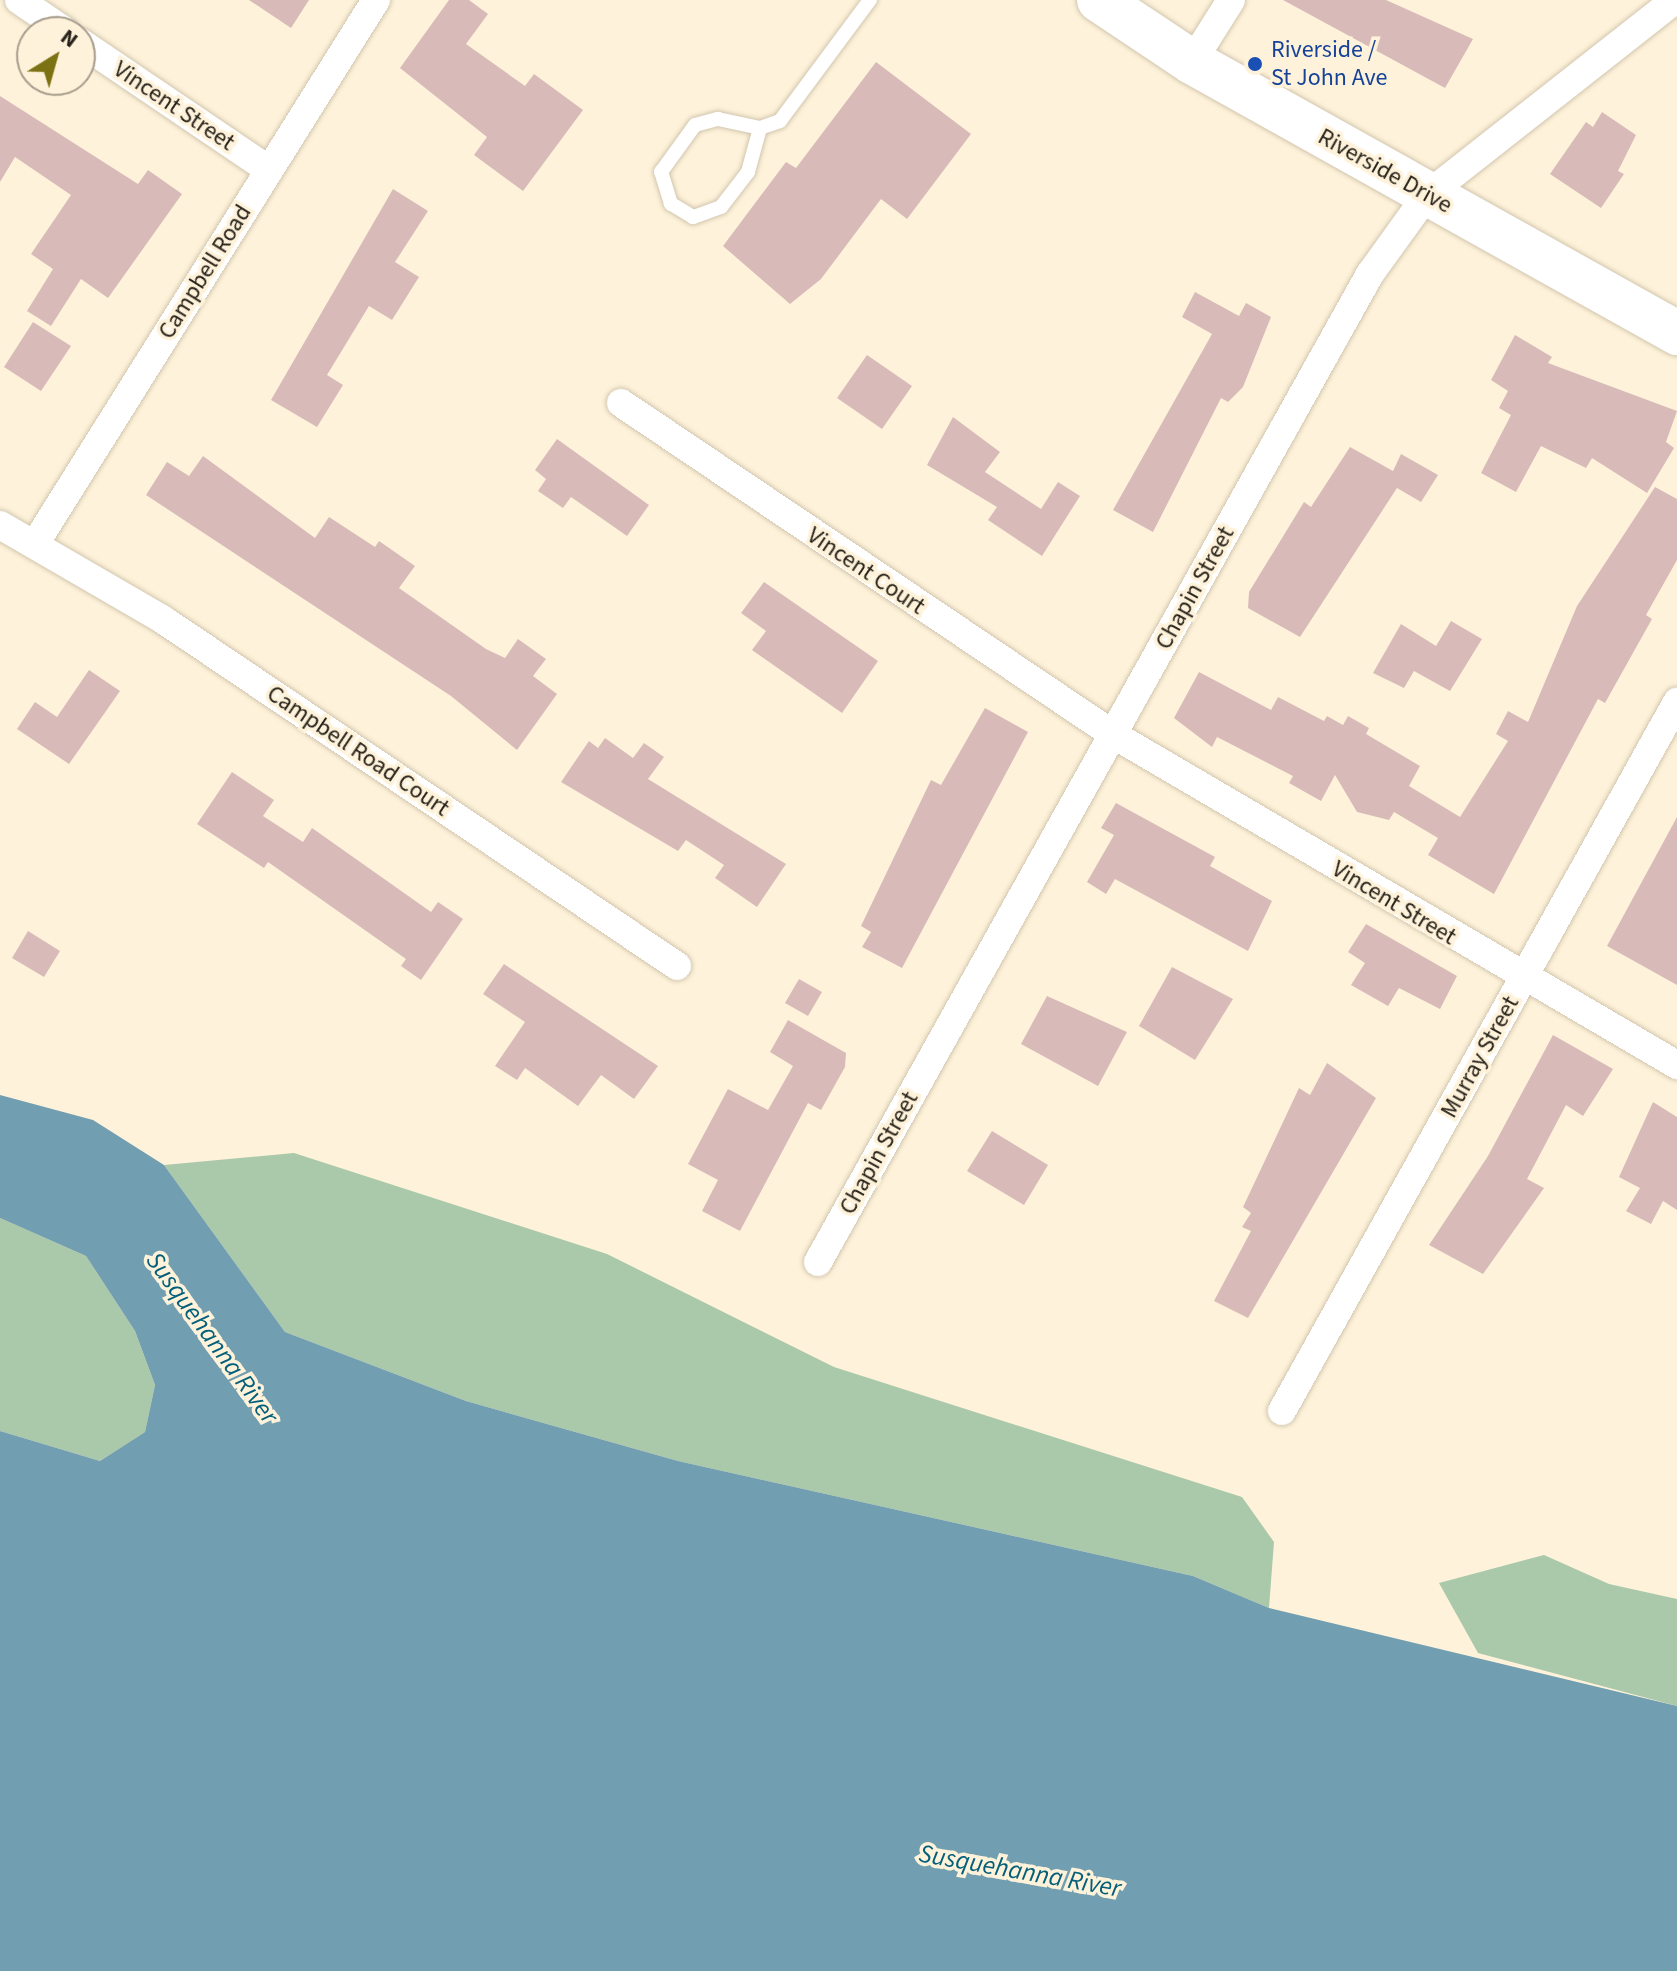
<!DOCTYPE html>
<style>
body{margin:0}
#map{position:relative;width:1677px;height:1971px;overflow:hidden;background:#fef2da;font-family:"Source Sans 3",sans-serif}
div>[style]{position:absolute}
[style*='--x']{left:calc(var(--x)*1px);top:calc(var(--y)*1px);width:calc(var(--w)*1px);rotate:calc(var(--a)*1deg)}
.forest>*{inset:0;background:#a9c9aa}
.water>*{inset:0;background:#719eb0}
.building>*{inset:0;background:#d8bbb9}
.roads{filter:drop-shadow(0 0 2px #d2c6af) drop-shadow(0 0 2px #d2c6af)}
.lane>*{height:14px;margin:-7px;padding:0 7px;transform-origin:7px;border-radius:7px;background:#fff}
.street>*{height:28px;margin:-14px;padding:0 14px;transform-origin:14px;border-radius:14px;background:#fff}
.primary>*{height:44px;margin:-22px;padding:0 22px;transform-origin:22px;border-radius:22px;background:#fff}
.dots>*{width:22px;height:22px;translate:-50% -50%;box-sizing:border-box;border:4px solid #fef2da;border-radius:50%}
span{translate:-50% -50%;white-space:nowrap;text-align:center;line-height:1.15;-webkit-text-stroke:7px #fef2da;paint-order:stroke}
.transit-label{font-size:24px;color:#164399}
.left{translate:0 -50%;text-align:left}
.street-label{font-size:24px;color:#262119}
.water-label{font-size:26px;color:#035f7a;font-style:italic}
.north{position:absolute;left:16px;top:16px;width:80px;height:80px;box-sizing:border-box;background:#fef2da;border:2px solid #a89e8d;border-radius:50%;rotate:37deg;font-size:22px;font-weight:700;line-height:32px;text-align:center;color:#262119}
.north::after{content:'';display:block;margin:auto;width:28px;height:36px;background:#7d7213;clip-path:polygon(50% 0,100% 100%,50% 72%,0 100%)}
</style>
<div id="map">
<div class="forest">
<i style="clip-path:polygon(294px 1153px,607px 1254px,834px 1367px,1242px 1497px,1274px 1542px,1269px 1608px,1193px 1576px,678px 1461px,466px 1401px,285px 1332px,164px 1165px)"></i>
<i style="clip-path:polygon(0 1218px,86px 1256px,135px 1331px,155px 1385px,145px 1432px,100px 1461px,0 1431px)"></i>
<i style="clip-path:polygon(1544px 1555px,1609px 1584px,1677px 1599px,1677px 1706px,1478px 1653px,1439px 1583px)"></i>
</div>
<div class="water">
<i style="clip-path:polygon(0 1095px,93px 1120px,164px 1165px,285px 1332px,466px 1401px,678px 1461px,1193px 1576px,1269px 1608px,1677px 1706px,1677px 1971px,0 1971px,0 1431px,100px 1461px,145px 1432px,155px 1385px,135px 1331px,86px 1256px,0 1218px)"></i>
</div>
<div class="building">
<i style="clip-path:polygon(249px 0,309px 0,291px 28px)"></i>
<i style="clip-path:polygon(449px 0,469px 0,488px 14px,466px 44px,525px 86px,534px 74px,583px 110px,523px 191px,474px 155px,487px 137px,400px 68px)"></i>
<i style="clip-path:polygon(1283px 0,1386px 0,1473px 39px,1445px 88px)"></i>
<i style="clip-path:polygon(876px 62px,971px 134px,907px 219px,881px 199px,821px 279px,790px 304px,723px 246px,786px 162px,796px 168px)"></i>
<i style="clip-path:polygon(0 96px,138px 184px,148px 170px,182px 194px,108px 298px,81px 279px,51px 326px,27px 311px,53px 269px,31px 254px,71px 195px,15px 157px,0 182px)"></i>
<i style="clip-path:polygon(1602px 112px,1636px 135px,1618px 171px,1624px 174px,1601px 208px,1550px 174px,1586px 122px,1593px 127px)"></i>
<i style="clip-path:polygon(393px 189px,428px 211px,395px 262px,419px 277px,392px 320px,369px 306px,327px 375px,343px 385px,317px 427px,271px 400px)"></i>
<i style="clip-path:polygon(1195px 292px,1239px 316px,1246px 303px,1271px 317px,1243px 387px,1228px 402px,1221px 398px,1153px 532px,1113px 510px,1212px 334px,1182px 317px)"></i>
<i style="clip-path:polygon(33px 322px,71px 346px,41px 391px,4px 367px)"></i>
<i style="clip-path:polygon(1515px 335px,1552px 357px,1548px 363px,1677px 411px,1666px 442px,1674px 448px,1647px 493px,1592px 458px,1586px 468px,1541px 446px,1516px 492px,1481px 473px,1511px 415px,1499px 408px,1508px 391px,1491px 380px)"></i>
<i style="clip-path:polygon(867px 355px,912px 386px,882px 429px,837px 398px)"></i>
<i style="clip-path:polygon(953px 417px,1000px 452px,985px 472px,1041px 509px,1058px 482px,1080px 496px,1042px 556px,988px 520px,997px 507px,927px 465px)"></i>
<i style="clip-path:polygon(557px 439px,649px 505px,627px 536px,571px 497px,563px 508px,538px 491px,546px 479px,535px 470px)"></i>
<i style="clip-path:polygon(1350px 447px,1393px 471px,1401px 454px,1438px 475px,1421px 502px,1397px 488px,1300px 637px,1248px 608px,1249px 592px,1304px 502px,1311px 507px)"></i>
<i style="clip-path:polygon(203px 456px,315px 538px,329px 517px,375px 547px,379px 541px,415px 566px,399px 588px,486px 649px,505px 658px,518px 639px,546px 659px,533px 676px,557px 694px,517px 750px,451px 696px,146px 495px,167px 462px,189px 476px)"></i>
<i style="clip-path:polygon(1655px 487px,1677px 499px,1677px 560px,1646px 615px,1652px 619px,1605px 703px,1598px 699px,1494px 894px,1428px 855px,1438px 838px,1394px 812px,1389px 820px,1357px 812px,1335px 775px,1321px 801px,1289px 783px,1293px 776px,1217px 737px,1212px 747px,1174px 718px,1199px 672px,1271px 710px,1278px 697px,1324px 721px,1327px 716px,1343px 725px,1348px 716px,1369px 728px,1366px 734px,1420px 766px,1409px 786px,1460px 817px,1508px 741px,1496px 734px,1508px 711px,1528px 722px,1577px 606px)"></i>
<i style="clip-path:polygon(764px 582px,878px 661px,842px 713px,752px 650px,766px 631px,741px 613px)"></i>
<i style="clip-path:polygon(1451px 621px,1482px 639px,1450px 691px,1414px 671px,1404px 688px,1373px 673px,1401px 624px,1436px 646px)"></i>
<i style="clip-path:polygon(89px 670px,120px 691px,69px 764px,17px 729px,35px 702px,57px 717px)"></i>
<i style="clip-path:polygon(985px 708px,1028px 732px,902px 968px,862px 947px,871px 932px,861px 926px,931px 780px,941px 785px)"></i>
<i style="clip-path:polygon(605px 738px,633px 758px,644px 743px,664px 757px,648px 779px,786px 864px,757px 907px,715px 878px,724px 865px,686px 840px,678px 851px,561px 782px,589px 741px,598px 748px)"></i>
<i style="clip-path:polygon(232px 772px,274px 800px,263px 816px,303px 842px,312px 828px,431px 912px,438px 902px,463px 919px,421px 980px,401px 966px,406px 959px,268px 862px,264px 868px,197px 824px)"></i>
<i style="clip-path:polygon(1116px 803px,1215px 857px,1210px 866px,1272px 901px,1248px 951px,1115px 879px,1106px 894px,1087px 882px,1114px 835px,1101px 828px)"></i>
<i style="clip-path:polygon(1677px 817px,1677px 985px,1607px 946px)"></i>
<i style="clip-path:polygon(1366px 924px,1457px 976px,1440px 1009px,1399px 988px,1388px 1006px,1351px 985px,1365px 963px,1348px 952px)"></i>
<i style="clip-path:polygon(28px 931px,60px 951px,44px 977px,12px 958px)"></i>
<i style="clip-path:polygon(504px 964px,658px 1066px,634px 1099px,601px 1075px,578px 1106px,525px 1068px,517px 1080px,495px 1066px,525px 1022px,483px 994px)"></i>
<i style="clip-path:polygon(1172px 967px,1233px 999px,1195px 1060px,1139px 1026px)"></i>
<i style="clip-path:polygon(799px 979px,822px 992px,808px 1016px,785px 1003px)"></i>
<i style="clip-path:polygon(1047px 996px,1127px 1032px,1098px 1086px,1021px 1044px)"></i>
<i style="clip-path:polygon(788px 1020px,846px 1053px,845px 1067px,821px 1110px,808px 1103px,740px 1231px,702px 1211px,718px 1180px,688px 1164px,728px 1089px,768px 1110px,793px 1066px,770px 1052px)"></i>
<i style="clip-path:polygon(1553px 1035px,1613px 1069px,1583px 1116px,1566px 1105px,1527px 1179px,1544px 1188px,1483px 1274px,1429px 1245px,1488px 1156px)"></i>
<i style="clip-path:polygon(1327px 1063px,1376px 1098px,1248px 1318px,1214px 1301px,1251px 1231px,1242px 1227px,1251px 1213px,1243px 1207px,1299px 1088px,1310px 1095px)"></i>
<i style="clip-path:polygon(1653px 1102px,1677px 1117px,1677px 1210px,1663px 1201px,1651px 1224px,1626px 1211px,1640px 1188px,1619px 1177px)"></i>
<i style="clip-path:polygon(992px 1131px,1048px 1165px,1024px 1205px,967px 1171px)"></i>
</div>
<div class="roads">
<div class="lane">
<i style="--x:760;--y:128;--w:46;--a:105.3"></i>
<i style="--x:748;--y:172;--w:44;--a:127.6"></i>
<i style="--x:721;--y:207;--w:30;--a:160"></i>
<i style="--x:693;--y:217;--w:26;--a:-149"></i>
<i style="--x:671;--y:204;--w:34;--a:-107"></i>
<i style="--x:661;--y:172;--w:58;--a:-54.1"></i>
<i style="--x:695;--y:125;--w:24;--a:-15"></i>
<i style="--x:718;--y:119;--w:43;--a:12.1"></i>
<i style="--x:760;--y:128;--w:21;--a:-19"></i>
<i style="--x:780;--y:121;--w:151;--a:-53.4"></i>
</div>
<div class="street">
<i style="--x:19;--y:0;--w:57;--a:34.2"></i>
<i style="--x:80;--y:42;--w:228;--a:34.1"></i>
<i style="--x:1192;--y:62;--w:73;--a:-57.8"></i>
<i style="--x:621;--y:403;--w:594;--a:33.96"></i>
<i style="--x:1114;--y:735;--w:653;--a:30.38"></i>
<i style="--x:0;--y:525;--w:187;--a:30.1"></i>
<i style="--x:162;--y:619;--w:621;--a:33.97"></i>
<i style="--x:35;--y:544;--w:642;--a:-57.92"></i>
<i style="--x:818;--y:1262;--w:1132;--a:-60.81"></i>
<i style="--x:1370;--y:274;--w:97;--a:-54.2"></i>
<i style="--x:1427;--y:195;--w:315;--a:-38.2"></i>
<i style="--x:1282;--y:1411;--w:812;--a:-60.88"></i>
</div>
<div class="primary">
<i style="--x:1099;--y:0;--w:112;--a:33.7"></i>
<i style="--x:1192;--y:62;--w:556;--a:29.19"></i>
</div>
</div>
<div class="dots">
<i style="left:1255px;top:64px;background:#1a4fb4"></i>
</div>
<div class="transit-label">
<span class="left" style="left:1271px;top:64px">Riverside /<br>St John Ave</span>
</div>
<div class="street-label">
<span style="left:174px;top:106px;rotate:34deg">Vincent Street</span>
<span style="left:1385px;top:171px;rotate:29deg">Riverside Drive</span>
<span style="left:205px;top:272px;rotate:-58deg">Campbell Road</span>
<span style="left:866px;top:571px;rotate:34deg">Vincent Court</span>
<span style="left:1195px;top:588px;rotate:-61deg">Chapin Street</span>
<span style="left:358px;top:751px;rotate:34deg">Campbell Road Court</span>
<span style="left:1394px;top:903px;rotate:31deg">Vincent Street</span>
<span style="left:1480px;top:1057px;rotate:-61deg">Murray Street</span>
<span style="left:879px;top:1153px;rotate:-61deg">Chapin Street</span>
</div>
<div class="water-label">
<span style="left:212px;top:1338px;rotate:54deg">Susquehanna River</span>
<span style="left:1020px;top:1871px;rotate:10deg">Susquehanna River</span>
</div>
<div class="north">N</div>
</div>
